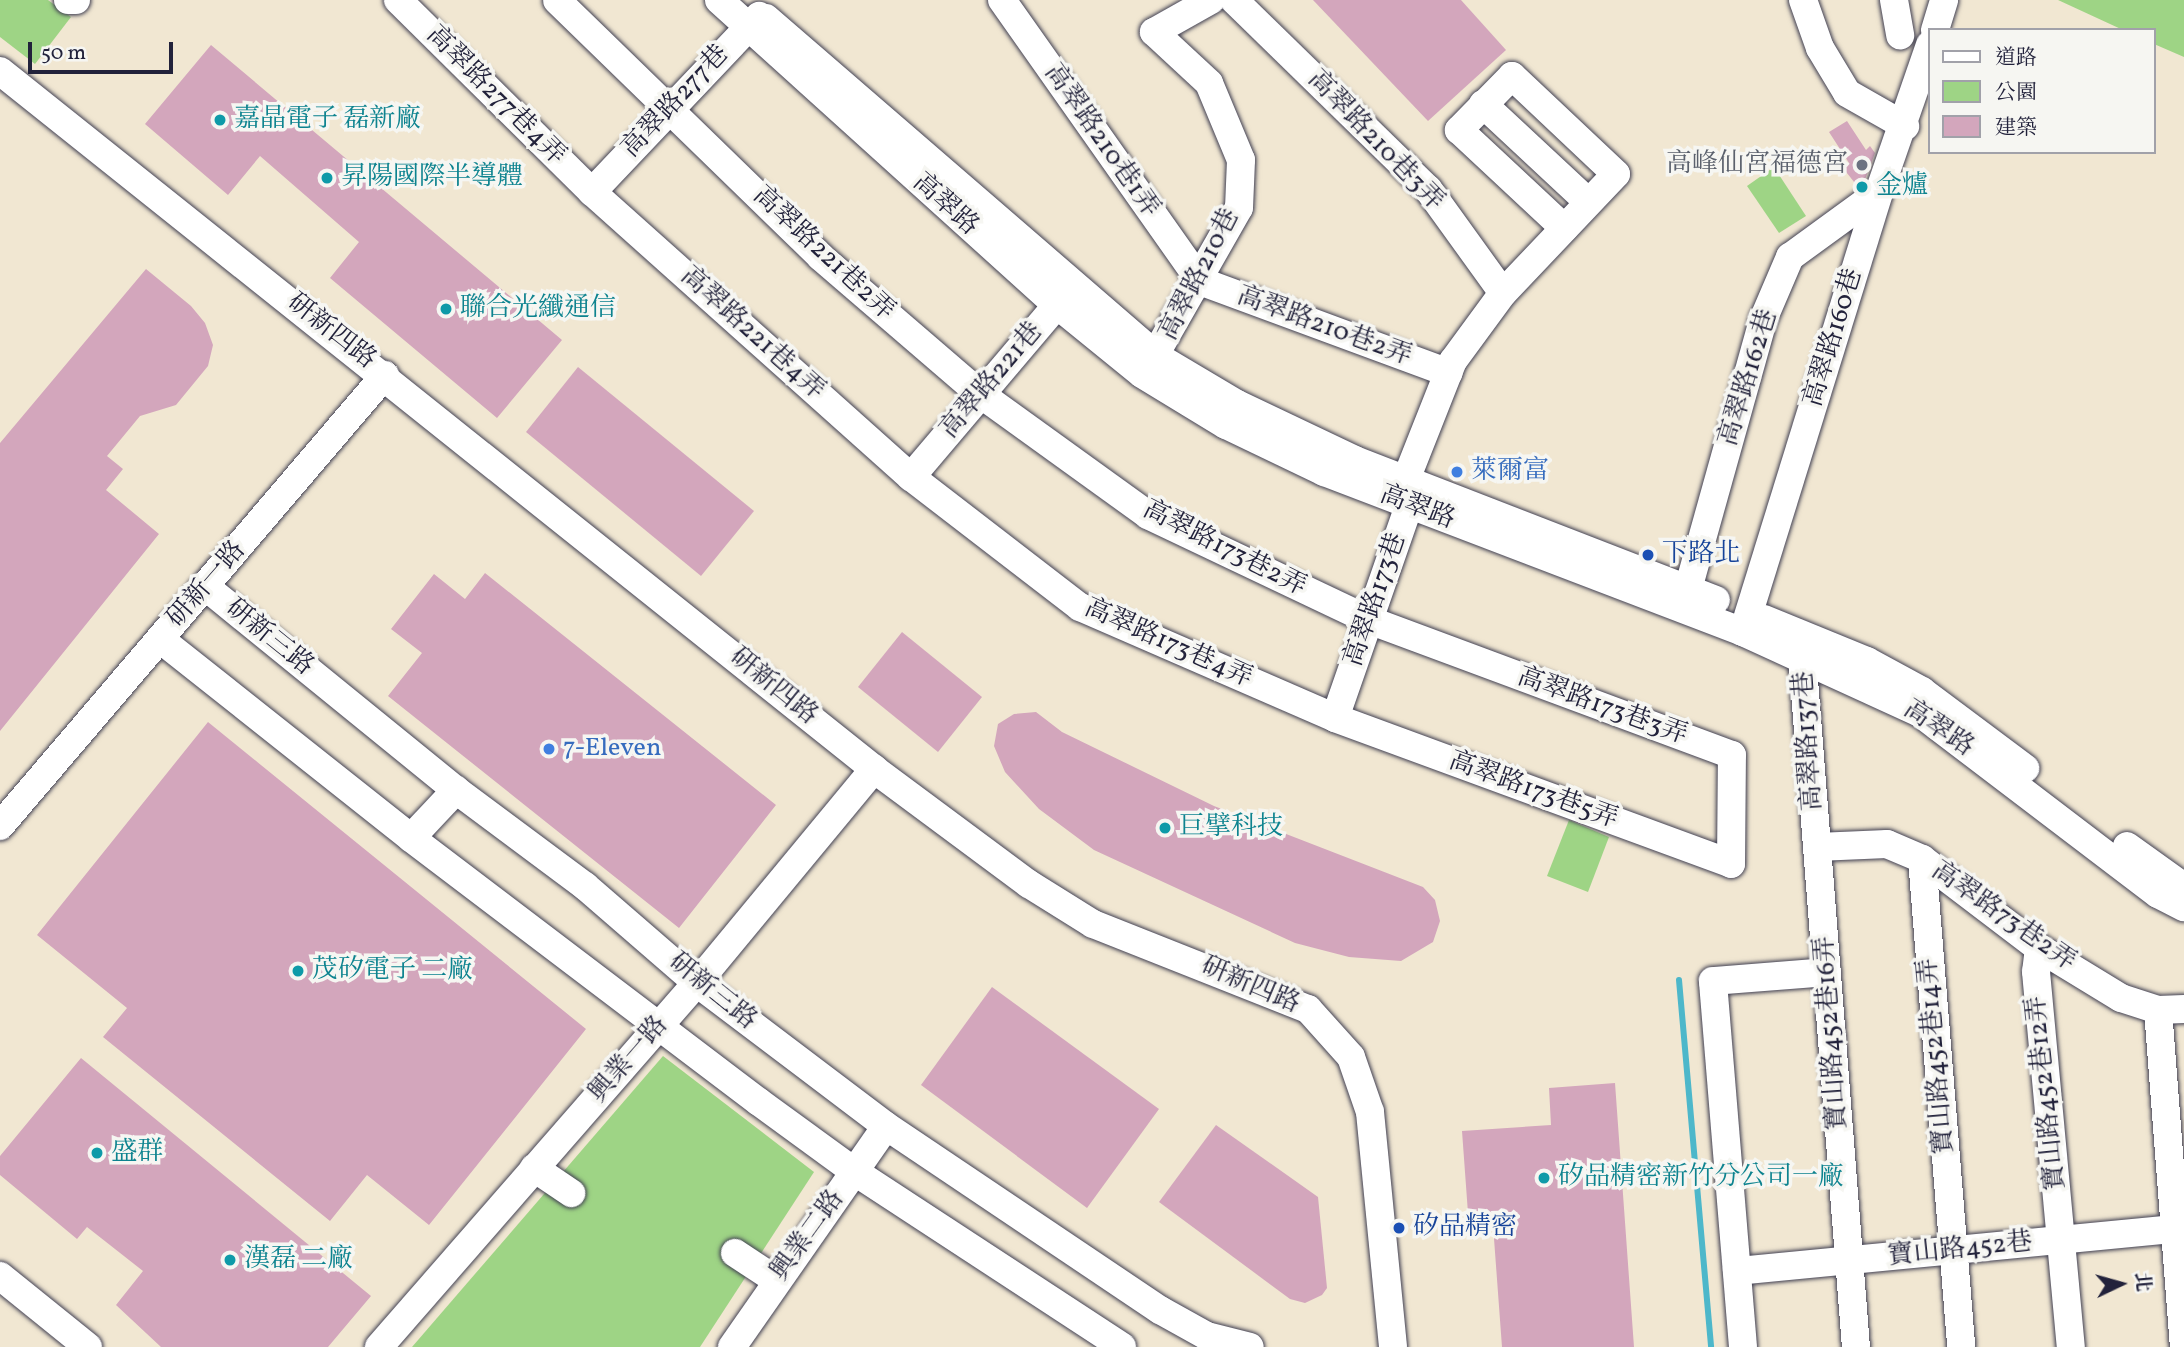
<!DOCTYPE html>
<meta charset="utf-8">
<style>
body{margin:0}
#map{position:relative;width:2184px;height:1347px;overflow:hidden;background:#f1e7d2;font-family:Vollkorn,"Noto Serif TC",serif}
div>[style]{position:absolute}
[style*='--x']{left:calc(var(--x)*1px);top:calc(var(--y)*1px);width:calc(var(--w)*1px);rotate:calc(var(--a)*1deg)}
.green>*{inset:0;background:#9ed485}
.stream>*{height:6px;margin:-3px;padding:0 3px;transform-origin:3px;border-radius:3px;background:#4db7ca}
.building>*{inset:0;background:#d3a6bc}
.roads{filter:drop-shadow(0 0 2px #414052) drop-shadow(0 0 2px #414052)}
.minor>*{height:28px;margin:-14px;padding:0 14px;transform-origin:14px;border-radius:14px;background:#fff}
.dots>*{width:19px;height:19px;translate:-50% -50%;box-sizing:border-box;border:4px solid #f6f6f2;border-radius:50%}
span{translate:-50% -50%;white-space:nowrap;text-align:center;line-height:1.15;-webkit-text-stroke:7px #f6f6f2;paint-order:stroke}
.street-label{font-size:26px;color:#22223b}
.culture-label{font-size:26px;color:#0d838f}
.left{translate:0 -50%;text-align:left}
.worship-label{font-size:26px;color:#5b616d}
.right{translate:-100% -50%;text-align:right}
.shop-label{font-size:26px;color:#366cbe}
.transit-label{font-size:26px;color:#164399}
.legend{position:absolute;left:1928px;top:28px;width:228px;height:126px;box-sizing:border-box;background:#f6f6f2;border:2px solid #a1a1a9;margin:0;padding:9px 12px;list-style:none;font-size:21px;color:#22223b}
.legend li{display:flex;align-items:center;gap:14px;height:35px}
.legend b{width:35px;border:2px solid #a1a1a9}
.north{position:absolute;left:2086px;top:1249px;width:70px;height:70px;-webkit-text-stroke:5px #f6f6f2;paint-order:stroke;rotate:85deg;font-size:19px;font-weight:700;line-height:28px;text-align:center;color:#22223b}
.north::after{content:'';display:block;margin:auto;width:24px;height:32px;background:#22223b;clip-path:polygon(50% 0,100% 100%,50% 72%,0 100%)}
.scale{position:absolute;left:28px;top:42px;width:145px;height:32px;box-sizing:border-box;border:4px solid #22223b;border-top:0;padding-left:9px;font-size:21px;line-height:24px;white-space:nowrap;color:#22223b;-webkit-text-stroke:5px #f6f6f2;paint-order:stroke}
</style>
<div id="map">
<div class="green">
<i style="clip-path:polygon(0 0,48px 0,71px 17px,35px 64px,0 37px)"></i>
<i style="clip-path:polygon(2058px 0,2184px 0,2184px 57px,2154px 44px,2154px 30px,2123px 30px)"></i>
<i style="clip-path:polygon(1774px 167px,1806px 216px,1779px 233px,1747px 186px)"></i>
<i style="clip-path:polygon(1569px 820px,1609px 837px,1588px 892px,1547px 876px)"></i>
<i style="clip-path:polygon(663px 1056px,814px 1172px,700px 1347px,412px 1347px)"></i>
</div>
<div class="stream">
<i style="--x:1679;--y:980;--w:368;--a:85"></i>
</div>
<div class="building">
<i style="clip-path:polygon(1313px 0,1461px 0,1506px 50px,1428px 121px)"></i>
<i style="clip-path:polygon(211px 45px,562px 340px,497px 418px,330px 278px,359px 242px,260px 156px,228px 195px,145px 124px)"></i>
<i style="clip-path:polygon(1847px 121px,1866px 150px,1870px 146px,1875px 153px,1864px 182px,1858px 187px,1843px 168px,1849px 163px,1829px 132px)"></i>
<i style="clip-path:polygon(146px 269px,191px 306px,205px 323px,213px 345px,208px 366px,176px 405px,140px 416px,107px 456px,123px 469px,106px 490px,159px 534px,0 731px,0 443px)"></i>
<i style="clip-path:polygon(578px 367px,754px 511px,701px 576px,526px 432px)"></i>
<i style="clip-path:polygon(485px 573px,776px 805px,679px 928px,388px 696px,422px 653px,391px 629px,434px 574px,465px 599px)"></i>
<i style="clip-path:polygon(902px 632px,982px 697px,938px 752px,858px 687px)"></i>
<i style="clip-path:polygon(1036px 712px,1062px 732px,1214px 806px,1423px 887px,1435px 900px,1440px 921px,1433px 942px,1401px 961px,1349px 957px,1295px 943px,1094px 850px,1039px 809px,1005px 772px,994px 746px,998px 724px,1014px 714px)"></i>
<i style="clip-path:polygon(208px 722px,586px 1029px,429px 1225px,367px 1175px,330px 1221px,103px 1037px,127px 1008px,37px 935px)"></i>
<i style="clip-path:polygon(992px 987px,1159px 1109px,1087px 1208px,921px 1085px)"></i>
<i style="clip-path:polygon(81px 1058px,371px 1296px,328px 1347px,161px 1347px,116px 1305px,143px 1271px,87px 1227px,77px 1239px,0 1175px,0 1156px)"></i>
<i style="clip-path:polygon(1615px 1083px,1634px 1347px,1502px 1347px,1493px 1225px,1469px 1227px,1462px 1131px,1551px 1125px,1549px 1088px)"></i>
<i style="clip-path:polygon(1216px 1125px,1318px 1197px,1327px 1288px,1322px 1295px,1305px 1303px,1290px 1299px,1159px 1202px)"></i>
</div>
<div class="roads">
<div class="minor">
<i style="--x:68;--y:0;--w:8;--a:0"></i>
<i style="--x:398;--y:0;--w:273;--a:44.7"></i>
<i style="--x:592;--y:192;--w:428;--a:41.8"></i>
<i style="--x:911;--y:477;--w:213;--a:37.6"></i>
<i style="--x:1080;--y:607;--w:278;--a:23.5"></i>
<i style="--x:1335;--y:718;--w:422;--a:20.2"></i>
<i style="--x:1731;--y:864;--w:109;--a:-89.5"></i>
<i style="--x:1732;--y:755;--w:385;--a:-159.6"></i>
<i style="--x:1371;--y:621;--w:247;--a:-154.6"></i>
<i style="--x:1148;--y:515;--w:207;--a:-144.2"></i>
<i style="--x:980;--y:394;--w:210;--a:-139.3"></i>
<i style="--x:821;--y:257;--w:368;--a:-135.8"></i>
<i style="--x:719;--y:0;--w:455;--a:42.1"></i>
<i style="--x:1057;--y:305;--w:109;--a:39.1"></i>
<i style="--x:1142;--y:374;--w:98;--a:31.3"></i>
<i style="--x:1226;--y:425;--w:109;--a:25.6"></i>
<i style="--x:1324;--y:472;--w:449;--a:20.9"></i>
<i style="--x:1743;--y:632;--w:195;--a:24.6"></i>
<i style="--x:1920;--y:713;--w:299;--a:37.3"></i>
<i style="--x:2158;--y:894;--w:29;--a:27"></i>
<i style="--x:1002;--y:0;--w:344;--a:54.8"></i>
<i style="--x:1200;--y:281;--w:265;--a:20.3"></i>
<i style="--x:1234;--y:0;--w:271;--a:44.3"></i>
<i style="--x:1428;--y:189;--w:128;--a:54.2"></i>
<i style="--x:1803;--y:0;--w:51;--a:70.5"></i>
<i style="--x:1820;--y:48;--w:52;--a:59"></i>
<i style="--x:1847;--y:93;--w:67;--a:29.6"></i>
<i style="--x:1894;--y:0;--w:36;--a:80"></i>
<i style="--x:766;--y:18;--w:518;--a:40.85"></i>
<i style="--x:1158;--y:357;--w:92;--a:30.7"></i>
<i style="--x:1237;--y:404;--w:131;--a:25.4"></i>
<i style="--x:1355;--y:460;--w:387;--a:21.2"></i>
<i style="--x:1935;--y:30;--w:31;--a:-73"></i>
<i style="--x:1154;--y:32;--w:65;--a:-29.3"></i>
<i style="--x:0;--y:71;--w:1119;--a:38.61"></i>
<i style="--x:874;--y:769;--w:193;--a:36.6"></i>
<i style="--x:1029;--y:884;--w:75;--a:32"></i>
<i style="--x:1093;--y:924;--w:231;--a:21.6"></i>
<i style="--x:1308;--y:1009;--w:64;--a:48.1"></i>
<i style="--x:1351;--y:1057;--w:58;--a:70.9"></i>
<i style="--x:1370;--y:1112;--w:236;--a:84.4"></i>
<i style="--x:1483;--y:104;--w:142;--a:43"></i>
<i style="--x:592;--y:192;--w:243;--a:-46.5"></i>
<i style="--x:1147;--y:369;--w:185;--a:-60.3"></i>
<i style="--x:1239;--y:208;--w:48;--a:-87.6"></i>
<i style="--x:1241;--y:160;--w:83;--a:-112.6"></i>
<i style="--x:1209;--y:83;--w:75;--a:-137.2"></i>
<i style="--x:911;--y:477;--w:243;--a:-49.7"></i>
<i style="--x:206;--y:587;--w:322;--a:39.1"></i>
<i style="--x:456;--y:790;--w:161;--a:36.7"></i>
<i style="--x:585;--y:886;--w:148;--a:40.9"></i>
<i style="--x:697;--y:983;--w:237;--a:37.1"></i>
<i style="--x:886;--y:1126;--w:330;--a:33.9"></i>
<i style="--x:1160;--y:1310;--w:54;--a:29"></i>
<i style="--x:1207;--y:1336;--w:44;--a:14.3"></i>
<i style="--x:1683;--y:607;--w:298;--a:-74.4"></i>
<i style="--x:1763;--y:320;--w:69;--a:-66.8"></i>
<i style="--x:1790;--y:257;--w:110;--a:-36.1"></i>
<i style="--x:1764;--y:619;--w:111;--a:22.2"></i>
<i style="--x:1867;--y:661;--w:63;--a:28.6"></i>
<i style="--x:1922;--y:691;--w:129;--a:36.8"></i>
<i style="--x:1743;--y:632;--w:461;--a:-72.8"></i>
<i style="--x:1879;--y:192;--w:156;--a:-70.9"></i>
<i style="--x:160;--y:639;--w:320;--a:38.4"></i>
<i style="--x:411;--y:838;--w:437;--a:37.2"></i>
<i style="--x:759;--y:1102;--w:119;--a:36.1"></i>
<i style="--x:855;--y:1172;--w:319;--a:33.2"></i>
<i style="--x:1801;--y:641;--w:708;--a:85.55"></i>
<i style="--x:1335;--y:718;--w:225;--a:-70.8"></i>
<i style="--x:1409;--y:506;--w:24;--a:-99"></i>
<i style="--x:1405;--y:482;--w:130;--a:-68.4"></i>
<i style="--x:1453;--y:361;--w:84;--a:-53.7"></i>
<i style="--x:1503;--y:293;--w:164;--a:-46.5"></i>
<i style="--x:1616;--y:174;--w:143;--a:-136.7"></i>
<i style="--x:1512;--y:76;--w:76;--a:134.5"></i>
<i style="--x:1459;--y:130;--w:144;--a:43"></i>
<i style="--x:0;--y:826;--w:593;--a:-49.51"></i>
<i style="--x:411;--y:838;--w:66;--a:-46.8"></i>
<i style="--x:2127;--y:846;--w:70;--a:35.7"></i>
<i style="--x:1817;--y:847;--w:70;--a:-2.5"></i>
<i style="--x:1887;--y:844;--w:38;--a:23"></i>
<i style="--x:1922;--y:859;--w:147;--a:37.3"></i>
<i style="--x:2039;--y:948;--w:96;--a:31.4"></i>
<i style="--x:2121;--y:998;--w:39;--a:18"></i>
<i style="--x:2158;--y:1010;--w:26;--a:-2"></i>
<i style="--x:1922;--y:859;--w:490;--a:85.4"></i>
<i style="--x:2039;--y:948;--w:24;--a:97"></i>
<i style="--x:2036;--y:972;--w:377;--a:84.7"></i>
<i style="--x:2158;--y:1010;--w:338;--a:85.6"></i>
<i style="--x:534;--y:1168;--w:45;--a:34"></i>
<i style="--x:735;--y:1253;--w:49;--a:33.4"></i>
<i style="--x:1737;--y:1271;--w:449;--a:-5.5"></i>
<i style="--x:0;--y:1276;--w:113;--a:38.9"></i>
<i style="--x:379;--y:1347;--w:483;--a:-48.9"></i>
<i style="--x:697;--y:983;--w:278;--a:-50.4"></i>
<i style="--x:732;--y:1347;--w:269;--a:-55.1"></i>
<i style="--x:1743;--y:1347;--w:367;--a:-94.7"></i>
<i style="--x:1713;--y:981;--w:114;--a:-4.5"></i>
</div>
</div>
<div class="dots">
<i style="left:220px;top:120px;background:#0f9aa8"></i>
<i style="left:1862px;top:165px;background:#6b7280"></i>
<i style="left:327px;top:178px;background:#0f9aa8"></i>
<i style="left:1862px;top:187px;background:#0f9aa8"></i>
<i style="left:446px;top:309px;background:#0f9aa8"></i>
<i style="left:1457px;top:472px;background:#3f7fe0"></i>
<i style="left:1648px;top:555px;background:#1a4fb4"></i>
<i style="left:549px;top:749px;background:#3f7fe0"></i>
<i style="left:1165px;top:828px;background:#0f9aa8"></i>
<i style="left:298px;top:971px;background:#0f9aa8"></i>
<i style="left:97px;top:1153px;background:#0f9aa8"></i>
<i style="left:1544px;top:1178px;background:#0f9aa8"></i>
<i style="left:1399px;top:1228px;background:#1a4fb4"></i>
<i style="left:230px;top:1260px;background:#0f9aa8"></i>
</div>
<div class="street-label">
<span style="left:495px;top:96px;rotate:45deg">高翠路277巷4弄</span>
<span style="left:676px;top:102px;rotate:-47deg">高翠路277巷</span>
<span style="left:1101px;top:141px;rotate:55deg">高翠路210巷1弄</span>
<span style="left:1375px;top:141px;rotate:46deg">高翠路210巷3弄</span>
<span style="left:945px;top:205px;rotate:42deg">高翠路</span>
<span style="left:823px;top:254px;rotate:43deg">高翠路221巷2弄</span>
<span style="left:1200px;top:275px;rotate:-63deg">高翠路210巷</span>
<span style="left:1324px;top:327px;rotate:20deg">高翠路210巷2弄</span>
<span style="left:331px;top:332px;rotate:38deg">研新四路</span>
<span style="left:752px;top:334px;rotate:42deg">高翠路221巷4弄</span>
<span style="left:1834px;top:338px;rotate:-73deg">高翠路160巷</span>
<span style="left:1749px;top:378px;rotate:-73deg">高翠路162巷</span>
<span style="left:992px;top:381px;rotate:-50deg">高翠路221巷</span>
<span style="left:1417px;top:508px;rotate:21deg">高翠路</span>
<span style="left:1224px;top:549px;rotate:27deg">高翠路173巷2弄</span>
<span style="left:207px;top:585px;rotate:-49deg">研新一路</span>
<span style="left:1376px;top:600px;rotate:-71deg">高翠路173巷</span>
<span style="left:269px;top:638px;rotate:39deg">研新三路</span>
<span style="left:1168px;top:644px;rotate:24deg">高翠路173巷4弄</span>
<span style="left:773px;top:687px;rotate:39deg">研新四路</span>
<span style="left:1602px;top:707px;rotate:20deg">高翠路173巷3弄</span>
<span style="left:1938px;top:729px;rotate:34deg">高翠路</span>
<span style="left:1809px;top:741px;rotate:-94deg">高翠路137巷</span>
<span style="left:1533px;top:791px;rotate:20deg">高翠路173巷5弄</span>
<span style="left:2003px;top:917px;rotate:35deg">高翠路73巷2弄</span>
<span style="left:1250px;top:986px;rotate:23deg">研新四路</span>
<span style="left:712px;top:992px;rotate:39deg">研新三路</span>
<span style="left:1832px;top:1033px;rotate:-94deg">寶山路452巷16弄</span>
<span style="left:1937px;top:1056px;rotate:-95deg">寶山路452巷14弄</span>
<span style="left:629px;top:1060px;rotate:-49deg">興業一路</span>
<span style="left:2047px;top:1093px;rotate:-96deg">寶山路452巷12弄</span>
<span style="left:808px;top:1236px;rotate:-54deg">興業二路</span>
<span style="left:1960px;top:1250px;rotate:-6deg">寶山路452巷</span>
</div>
<div class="culture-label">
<span class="left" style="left:234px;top:120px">嘉晶電子 磊新廠</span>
<span class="left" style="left:341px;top:178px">昇陽國際半導體</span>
<span class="left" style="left:1876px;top:187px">金爐</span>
<span class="left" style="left:460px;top:309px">聯合光纖通信</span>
<span class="left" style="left:1179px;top:828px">巨擘科技</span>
<span class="left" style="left:312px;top:971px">茂矽電子 二廠</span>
<span class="left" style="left:111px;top:1153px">盛群</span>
<span class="left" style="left:1558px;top:1178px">矽品精密新竹分公司一廠</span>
<span class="left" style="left:244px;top:1260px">漢磊 二廠</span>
</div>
<div class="worship-label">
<span class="right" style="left:1848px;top:165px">高峰仙宮福德宮</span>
</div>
<div class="shop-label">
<span class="left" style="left:1471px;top:472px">萊爾富</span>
<span class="left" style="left:563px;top:749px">7-Eleven</span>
</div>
<div class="transit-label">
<span class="left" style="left:1662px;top:555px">下路北</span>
<span class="left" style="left:1413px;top:1228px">矽品精密</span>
</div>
<ul class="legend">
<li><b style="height:9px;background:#fff"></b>道路</li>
<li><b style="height:19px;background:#9ed485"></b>公園</li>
<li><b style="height:19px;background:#d3a6bc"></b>建築</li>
</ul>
<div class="north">北</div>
<div class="scale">50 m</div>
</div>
